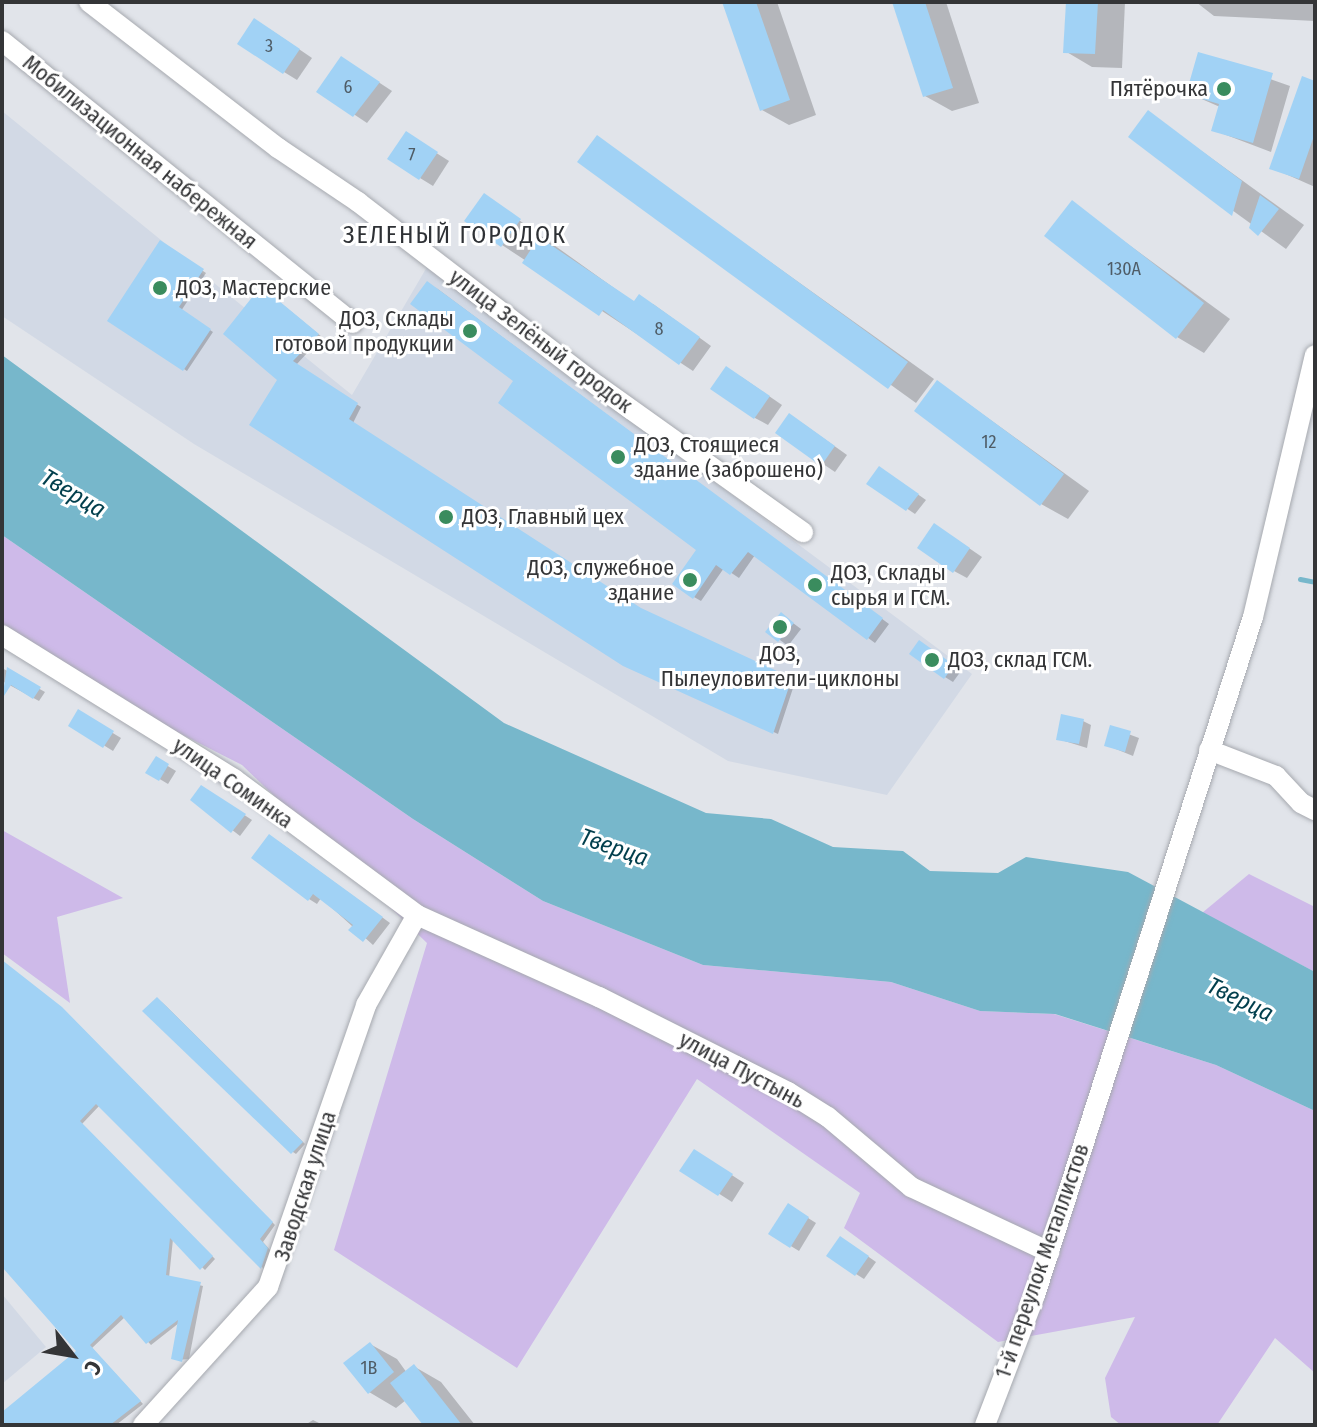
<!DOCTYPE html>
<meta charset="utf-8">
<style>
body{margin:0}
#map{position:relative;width:1317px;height:1427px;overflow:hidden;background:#e1e4ea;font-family:"Fira Sans Condensed",sans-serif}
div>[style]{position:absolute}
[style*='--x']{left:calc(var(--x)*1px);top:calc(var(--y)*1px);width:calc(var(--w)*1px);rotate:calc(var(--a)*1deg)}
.built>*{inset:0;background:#d2d9e5}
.green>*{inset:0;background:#cebae9}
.water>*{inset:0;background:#77b7cb}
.shadow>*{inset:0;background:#0003}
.stream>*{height:5px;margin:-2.5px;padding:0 2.5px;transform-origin:2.5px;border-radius:2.5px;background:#77b7cb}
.building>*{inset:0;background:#a1d2f5}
.roads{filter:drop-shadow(0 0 2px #a6a9af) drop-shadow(0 0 2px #a6a9af)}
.minor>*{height:20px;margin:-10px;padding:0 10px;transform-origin:10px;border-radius:10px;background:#fff}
.dots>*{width:22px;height:22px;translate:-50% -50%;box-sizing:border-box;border:4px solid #fff;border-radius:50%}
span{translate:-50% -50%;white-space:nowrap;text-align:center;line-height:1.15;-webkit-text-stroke:6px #fff;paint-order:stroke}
.number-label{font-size:18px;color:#4f5c66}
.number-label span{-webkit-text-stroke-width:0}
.poi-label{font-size:22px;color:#343537}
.right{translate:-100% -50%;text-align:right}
.left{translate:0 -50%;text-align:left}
.street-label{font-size:22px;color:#343537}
.neighbourhood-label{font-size:24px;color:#2e3135;letter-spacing:2px}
.water-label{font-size:24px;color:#023f4d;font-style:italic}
.frame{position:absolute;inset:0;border:4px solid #343537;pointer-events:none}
.north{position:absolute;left:32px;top:1315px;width:80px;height:80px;-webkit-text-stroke:6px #fff;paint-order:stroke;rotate:121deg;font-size:22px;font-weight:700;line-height:32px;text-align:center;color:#343537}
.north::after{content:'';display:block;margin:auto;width:28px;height:36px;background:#343537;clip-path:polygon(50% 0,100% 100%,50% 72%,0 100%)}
</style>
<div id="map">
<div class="built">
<i style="clip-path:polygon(2px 111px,352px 395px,427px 267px,972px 674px,887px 795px,728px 761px,194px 444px,2px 316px)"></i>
<i style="clip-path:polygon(2px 1294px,46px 1347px,2px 1384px)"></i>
</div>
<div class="green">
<i style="clip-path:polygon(2px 535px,413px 819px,543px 901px,703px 965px,891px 982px,980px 1011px,1054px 1014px,1216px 1065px,1315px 1111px,1315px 1373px,1275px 1338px,1217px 1425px,1121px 1425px,1111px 1417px,1105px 1378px,1135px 1317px,998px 1342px,844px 1228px,860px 1193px,697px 1079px,517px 1368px,334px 1250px,427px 943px,242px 765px,2px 643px)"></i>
<i style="clip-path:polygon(2px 830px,123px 898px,57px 917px,70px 1003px,2px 953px)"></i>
<i style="clip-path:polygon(1249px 874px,1315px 907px,1315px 972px,1202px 913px)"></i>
</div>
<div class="water">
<i style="clip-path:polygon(2px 355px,504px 723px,706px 813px,771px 819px,833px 847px,903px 851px,930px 871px,998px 873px,1026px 857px,1128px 872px,1315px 972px,1315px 1111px,1216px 1065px,1055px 1014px,980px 1011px,891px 982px,703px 965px,543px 901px,413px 819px,2px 535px)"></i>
</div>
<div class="shadow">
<i style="clip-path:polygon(724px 2px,777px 2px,816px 115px,789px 125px,762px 110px)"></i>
<i style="clip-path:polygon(894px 2px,946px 2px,979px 103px,952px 111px,925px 96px)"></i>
<i style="clip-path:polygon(1068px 2px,1125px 2px,1122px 68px,1092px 67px,1065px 51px)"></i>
<i style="clip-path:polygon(1196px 2px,1315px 2px,1315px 21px,1214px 16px)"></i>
<i style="clip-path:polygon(268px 28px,312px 58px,297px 80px,284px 72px)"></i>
<i style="clip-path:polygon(1200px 54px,1290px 86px,1271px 152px,1213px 130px,1220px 107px,1188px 93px)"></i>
<i style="clip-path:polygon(354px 66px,392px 91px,367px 123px,319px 91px)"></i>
<i style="clip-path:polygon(1315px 83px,1315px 187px,1272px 168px)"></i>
<i style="clip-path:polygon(1149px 113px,1304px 225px,1286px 249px,1131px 137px)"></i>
<i style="clip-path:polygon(597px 138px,934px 379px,916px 403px,580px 161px)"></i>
<i style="clip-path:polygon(419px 142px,449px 161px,433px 186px,420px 178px)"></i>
<i style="clip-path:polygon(484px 195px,635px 303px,653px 304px,711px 346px,693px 371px,502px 245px)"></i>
<i style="clip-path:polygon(1072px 203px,1230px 319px,1204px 353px,1177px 337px)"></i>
<i style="clip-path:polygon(161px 243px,206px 273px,181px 311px,213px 332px,187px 371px,109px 320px)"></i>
<i style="clip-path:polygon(435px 287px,889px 624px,875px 643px,755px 555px,739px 578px,724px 568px,701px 601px,694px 597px,699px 549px)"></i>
<i style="clip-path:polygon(266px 291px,322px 337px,296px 365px,361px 407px,353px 423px,642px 611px,795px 682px,778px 734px,630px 668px,279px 379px)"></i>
<i style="clip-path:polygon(740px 376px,782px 405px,768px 425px,755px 418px)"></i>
<i style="clip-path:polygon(938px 382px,1089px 491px,1068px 519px,1041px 504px)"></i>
<i style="clip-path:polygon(802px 423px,847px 455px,835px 472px,777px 433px)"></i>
<i style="clip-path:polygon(887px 473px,926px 500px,915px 514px,869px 483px)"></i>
<i style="clip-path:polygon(947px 533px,982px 557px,967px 578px,954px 571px)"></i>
<i style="clip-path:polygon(789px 620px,801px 629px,788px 646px,768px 631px)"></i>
<i style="clip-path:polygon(928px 648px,961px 671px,953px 682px,945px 677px)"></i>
<i style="clip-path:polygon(2px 668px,45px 692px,39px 701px,2px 681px)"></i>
<i style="clip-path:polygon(78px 712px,121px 738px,113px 751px,71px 725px)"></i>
<i style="clip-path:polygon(1083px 721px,1091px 725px,1087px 748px,1058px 739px)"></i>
<i style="clip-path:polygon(1112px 728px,1139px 738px,1133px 756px,1106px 745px)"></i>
<i style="clip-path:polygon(156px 759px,176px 771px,168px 784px,148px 772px)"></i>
<i style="clip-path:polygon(209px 792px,252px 820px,240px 836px,192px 799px)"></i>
<i style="clip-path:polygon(278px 841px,390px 923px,373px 945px,321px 898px,317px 904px,309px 899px)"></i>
<i style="clip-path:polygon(2px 962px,65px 1011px,275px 1225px,263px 1242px,271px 1251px,264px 1269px,100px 1105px,82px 1124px,215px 1259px,205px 1270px,173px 1239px,169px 1278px,203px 1286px,189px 1359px,177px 1360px,179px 1323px,151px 1345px,125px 1317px,92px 1348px,143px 1404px,116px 1425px,2px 1425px,2px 1415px,79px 1351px,2px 1264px)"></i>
<i style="clip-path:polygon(161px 1001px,305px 1144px,296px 1154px,293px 1152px)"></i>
<i style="clip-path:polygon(707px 1159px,744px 1183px,732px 1202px,682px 1170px)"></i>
<i style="clip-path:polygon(789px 1206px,816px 1223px,799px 1251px,771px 1234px)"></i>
<i style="clip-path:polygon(849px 1243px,876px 1262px,864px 1279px,856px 1274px)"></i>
<i style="clip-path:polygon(370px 1344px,397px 1359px,407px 1373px,415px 1367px,441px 1382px,475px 1425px,426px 1425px,406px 1400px,396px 1408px,369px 1392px)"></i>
<i style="clip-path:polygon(313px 1420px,323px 1425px,305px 1425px)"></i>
</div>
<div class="stream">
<i style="--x:1300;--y:579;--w:15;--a:11"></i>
</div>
<div class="building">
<i style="clip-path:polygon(722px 2px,756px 2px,790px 100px,760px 111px)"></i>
<i style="clip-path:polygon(892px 2px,925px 2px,953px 88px,923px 97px)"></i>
<i style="clip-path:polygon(1066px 2px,1098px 2px,1095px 54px,1063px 53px)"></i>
<i style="clip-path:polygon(254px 18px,300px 49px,283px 74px,237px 44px)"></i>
<i style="clip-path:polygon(1198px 52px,1273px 73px,1253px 143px,1211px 131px,1219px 104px,1186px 94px)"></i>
<i style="clip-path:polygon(341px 56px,380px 82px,353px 117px,316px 92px)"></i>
<i style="clip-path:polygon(1302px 76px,1315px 81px,1315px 133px,1299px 179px,1269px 169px)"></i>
<i style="clip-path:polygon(1148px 110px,1242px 181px,1232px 216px,1128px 137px)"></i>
<i style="clip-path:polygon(406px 131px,438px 152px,419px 180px,387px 159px)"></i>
<i style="clip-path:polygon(597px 135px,908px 362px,888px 389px,577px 162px)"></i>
<i style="clip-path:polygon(484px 193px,521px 219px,501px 247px,464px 221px)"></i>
<i style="clip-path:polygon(1260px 195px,1279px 209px,1258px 236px,1249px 228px)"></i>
<i style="clip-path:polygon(1072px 200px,1204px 303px,1176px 339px,1044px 236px)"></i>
<i style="clip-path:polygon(539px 237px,634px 301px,639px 294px,700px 337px,679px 365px,603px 310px,599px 316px,522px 263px)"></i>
<i style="clip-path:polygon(160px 240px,204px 269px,179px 307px,211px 329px,183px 371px,107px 321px)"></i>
<i style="clip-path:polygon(427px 281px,883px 618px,867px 640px,748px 552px,730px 575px,716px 565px,693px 599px,672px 584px,696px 550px,498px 403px,513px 381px,410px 304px)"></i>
<i style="clip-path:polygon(261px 286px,319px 334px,293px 361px,358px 403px,349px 419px,641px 608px,792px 678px,773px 734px,623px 666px,249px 425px,277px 380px,223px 334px)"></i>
<i style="clip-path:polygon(726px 366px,770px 396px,754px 419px,710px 389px)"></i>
<i style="clip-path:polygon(937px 380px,1064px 474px,1040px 506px,914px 411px)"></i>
<i style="clip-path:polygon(789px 413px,835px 446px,821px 466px,775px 433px)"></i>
<i style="clip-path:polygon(879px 466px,919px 494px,906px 511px,866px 484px)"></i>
<i style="clip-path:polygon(934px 523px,970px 548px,953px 573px,917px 548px)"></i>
<i style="clip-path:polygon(781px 612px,794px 623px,778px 642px,765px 632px)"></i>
<i style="clip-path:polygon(919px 640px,954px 665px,944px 679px,909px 654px)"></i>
<i style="clip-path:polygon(7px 667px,41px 687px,33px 699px,11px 685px,2px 699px)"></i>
<i style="clip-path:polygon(78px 709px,114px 731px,103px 748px,68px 726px)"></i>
<i style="clip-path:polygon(1061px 714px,1084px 719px,1079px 744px,1056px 740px)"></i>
<i style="clip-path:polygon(1110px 725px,1131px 731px,1125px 752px,1104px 746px)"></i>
<i style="clip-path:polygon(156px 756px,169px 764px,159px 781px,145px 773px)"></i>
<i style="clip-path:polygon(201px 785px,246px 814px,231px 833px,190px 800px)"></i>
<i style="clip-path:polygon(269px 834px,383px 917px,363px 942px,348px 930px,353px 925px,313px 894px,308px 901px,251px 858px)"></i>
<i style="clip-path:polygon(2px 960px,62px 1007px,273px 1222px,260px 1239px,268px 1248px,261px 1269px,96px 1104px,80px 1121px,213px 1256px,200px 1270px,170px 1238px,166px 1275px,201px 1282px,182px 1362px,171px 1359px,178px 1320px,146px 1344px,121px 1315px,90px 1345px,141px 1401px,110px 1425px,2px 1425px,2px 1412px,76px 1351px,2px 1267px)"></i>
<i style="clip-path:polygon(157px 997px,303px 1142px,291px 1154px,142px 1011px)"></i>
<i style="clip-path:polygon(694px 1149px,733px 1174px,718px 1196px,679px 1171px)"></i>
<i style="clip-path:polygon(788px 1203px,809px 1217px,790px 1248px,768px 1234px)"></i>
<i style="clip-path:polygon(840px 1236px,869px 1256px,855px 1276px,826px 1256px)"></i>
<i style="clip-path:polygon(370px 1342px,394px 1372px,368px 1394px,343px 1363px)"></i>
<i style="clip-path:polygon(414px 1364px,462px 1425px,423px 1425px,390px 1383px)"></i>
</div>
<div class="roads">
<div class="minor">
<i style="--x:89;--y:2;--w:239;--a:37.7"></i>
<i style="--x:278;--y:148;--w:97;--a:34"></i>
<i style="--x:358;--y:202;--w:302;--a:37.5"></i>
<i style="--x:598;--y:386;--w:252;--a:35.5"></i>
<i style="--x:2;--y:41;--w:450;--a:38.8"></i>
<i style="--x:2;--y:635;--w:273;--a:31.8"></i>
<i style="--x:234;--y:779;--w:228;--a:36.6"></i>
<i style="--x:417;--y:915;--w:200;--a:24.3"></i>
<i style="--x:599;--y:997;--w:212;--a:26.7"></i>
<i style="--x:788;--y:1092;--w:47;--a:32"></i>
<i style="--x:828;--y:1117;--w:109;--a:40.1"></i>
<i style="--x:911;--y:1187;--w:153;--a:25.2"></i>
<i style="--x:1209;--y:750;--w:72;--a:21.2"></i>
<i style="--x:1276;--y:776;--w:37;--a:47"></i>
<i style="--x:1301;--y:803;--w:16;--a:27"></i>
<i style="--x:143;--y:1425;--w:186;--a:-47.8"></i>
<i style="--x:268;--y:1287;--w:299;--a:-70.8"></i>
<i style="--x:366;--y:1005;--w:103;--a:-60.5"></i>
<i style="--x:985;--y:1425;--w:139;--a:-69"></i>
<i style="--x:1035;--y:1295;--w:712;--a:-72.18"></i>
<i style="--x:1253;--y:617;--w:269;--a:-76.7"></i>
</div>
</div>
<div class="dots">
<i style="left:1224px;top:89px;background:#3a8c5e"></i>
<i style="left:160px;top:288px;background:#3a8c5e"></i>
<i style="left:470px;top:331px;background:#3a8c5e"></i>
<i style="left:618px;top:457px;background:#3a8c5e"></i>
<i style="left:446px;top:517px;background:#3a8c5e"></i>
<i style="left:690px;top:580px;background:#3a8c5e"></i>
<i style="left:815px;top:585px;background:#3a8c5e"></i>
<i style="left:780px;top:627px;background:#3a8c5e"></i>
<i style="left:932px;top:660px;background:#3a8c5e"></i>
</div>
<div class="number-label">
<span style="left:269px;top:46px">3</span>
<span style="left:348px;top:87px">6</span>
<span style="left:412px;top:155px">7</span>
<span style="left:1124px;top:269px">130А</span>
<span style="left:659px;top:329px">8</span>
<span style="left:989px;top:442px">12</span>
<span style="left:369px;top:1368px">1В</span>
</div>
<div class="poi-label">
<span class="right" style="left:1208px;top:89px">Пятёрочка</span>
<span class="left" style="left:176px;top:288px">ДОЗ, Мастерские</span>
<span class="right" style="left:454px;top:331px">ДОЗ, Склады<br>готовой продукции</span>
<span class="left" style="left:634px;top:457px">ДОЗ, Стоящиеся<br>здание (заброшено)</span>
<span class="left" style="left:462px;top:517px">ДОЗ, Главный цех</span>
<span class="right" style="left:674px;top:580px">ДОЗ, служебное<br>здание</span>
<span class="left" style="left:831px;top:585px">ДОЗ, Склады<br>сырья и ГСМ.</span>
<span style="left:780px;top:666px">ДОЗ,<br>Пылеуловители-циклоны</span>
<span class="left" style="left:948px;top:660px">ДОЗ, склад ГСМ.</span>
</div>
<div class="street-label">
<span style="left:140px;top:152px;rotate:39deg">Мобилизационная набережная</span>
<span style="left:541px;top:341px;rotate:37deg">улица Зелёный городок</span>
<span style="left:233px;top:783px;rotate:35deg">улица Соминка</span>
<span style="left:742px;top:1070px;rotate:28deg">улица Пустынь</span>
<span style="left:305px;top:1186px;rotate:-72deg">Заводская улица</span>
<span style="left:1042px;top:1261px;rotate:-71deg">1-й переулок Металлистов</span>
</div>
<div class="neighbourhood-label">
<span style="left:455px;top:236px">ЗЕЛЕНЫЙ ГОРОДОК</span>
</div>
<div class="water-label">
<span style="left:73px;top:494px;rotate:31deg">Тверца</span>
<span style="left:614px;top:848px;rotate:19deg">Тверца</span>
<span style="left:1240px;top:1000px;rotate:26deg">Тверца</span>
</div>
<div class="frame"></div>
<div class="north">С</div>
</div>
